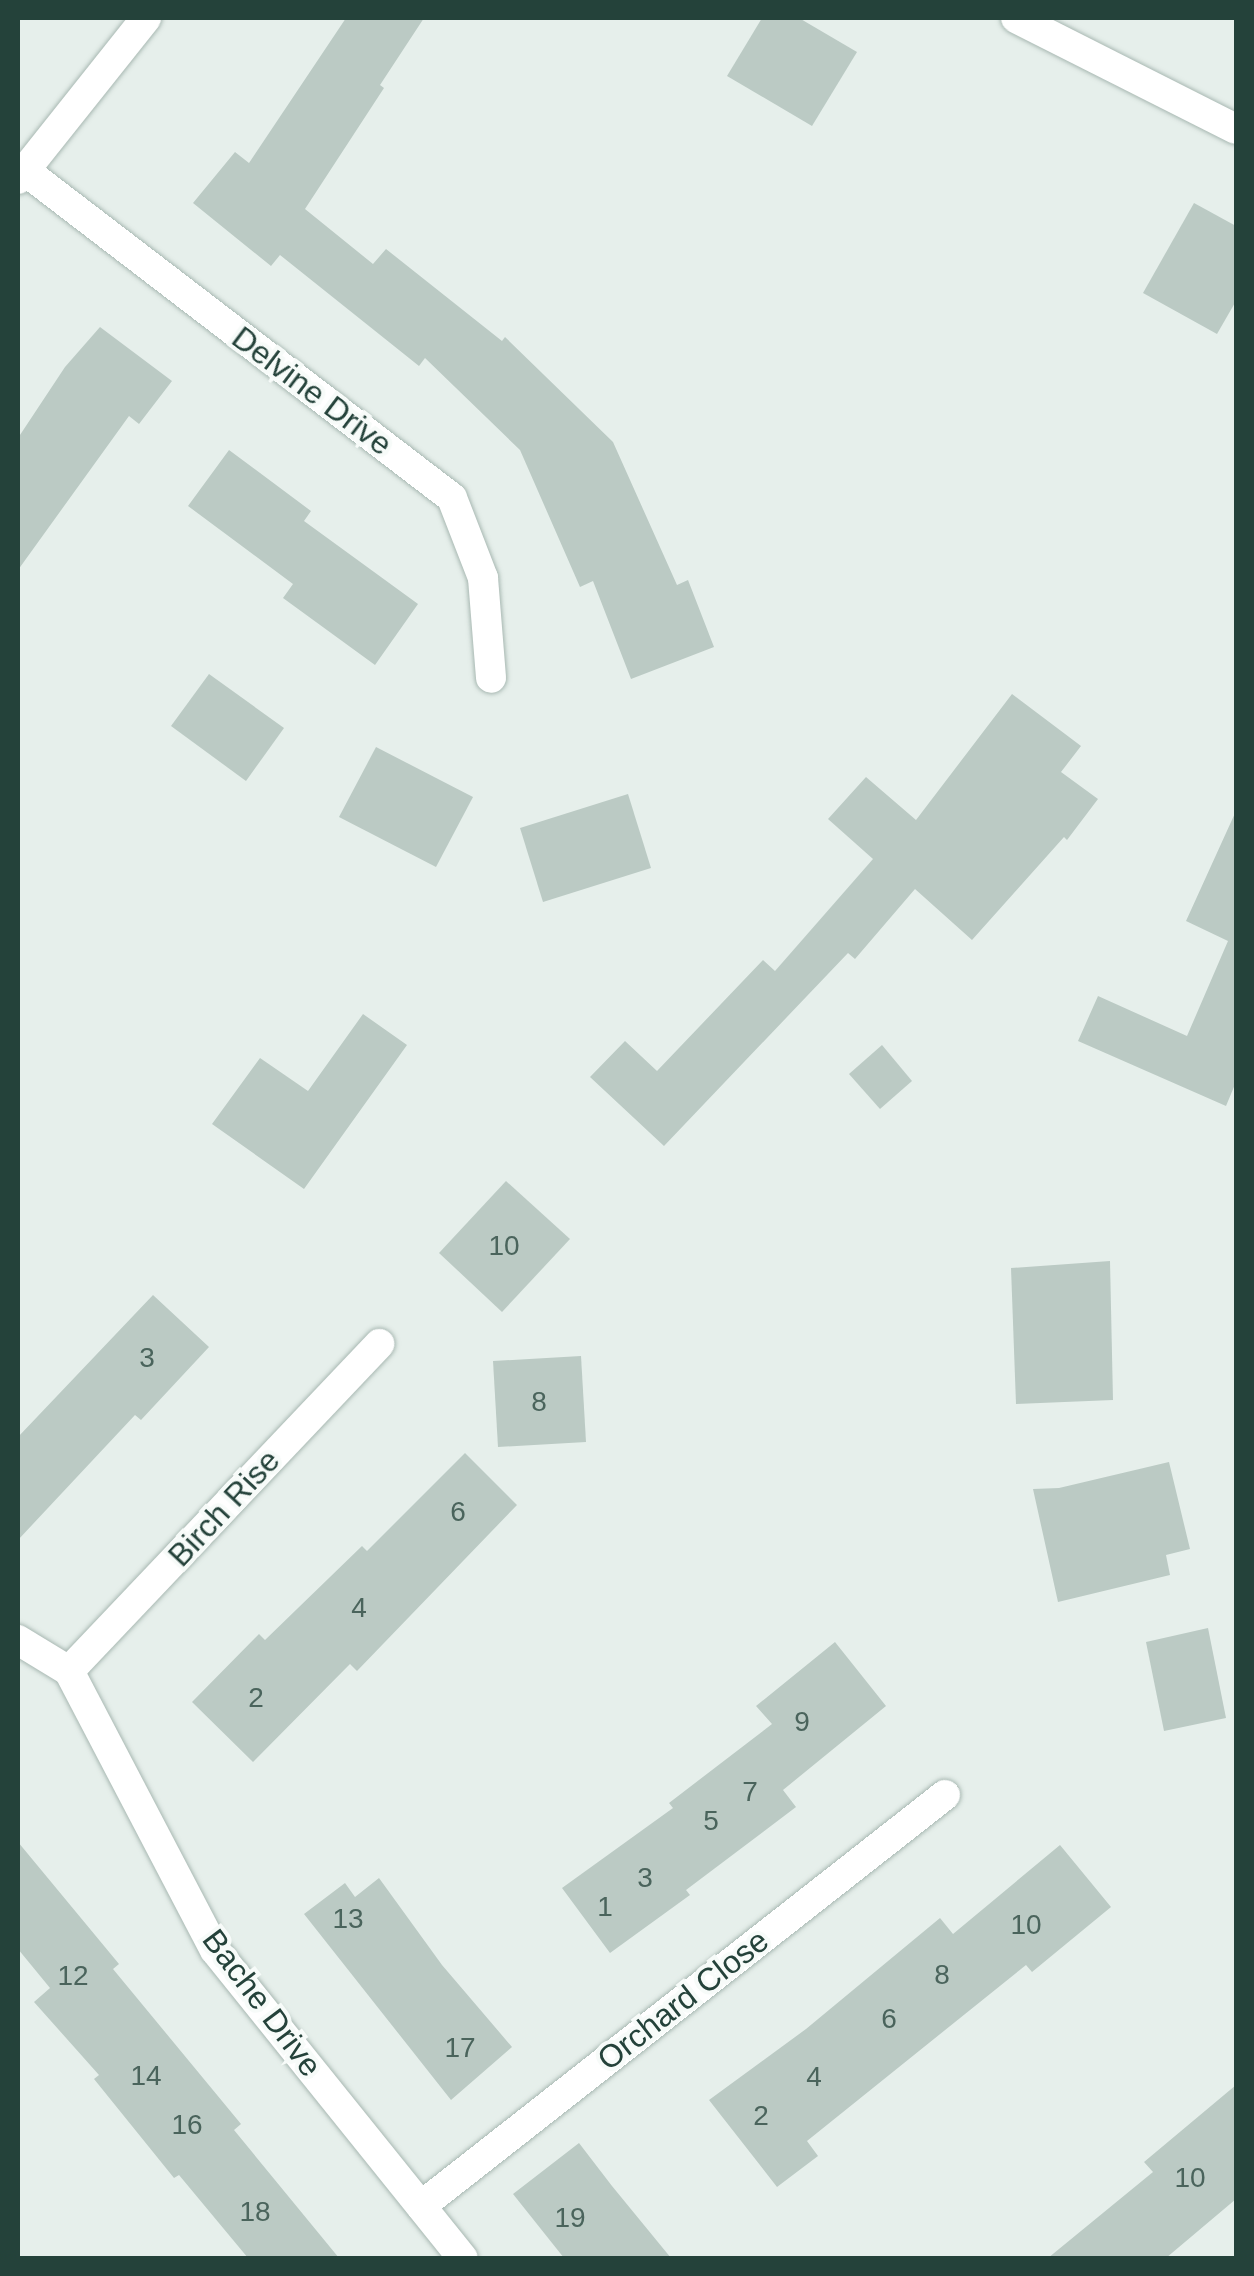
<!DOCTYPE html>
<style>
body{margin:0}
#map{position:relative;width:1254px;height:2276px;overflow:hidden;background:#e6efeb;font-family:Helvetica,sans-serif}
div>[style]{position:absolute}
[style*='--x']{left:calc(var(--x)*1px);top:calc(var(--y)*1px);width:calc(var(--w)*1px);rotate:calc(var(--a)*1deg)}
.building>*{inset:0;background:#bbcac4}
.roads{filter:drop-shadow(0 0 2px #a8b8b2) drop-shadow(0 0 2px #a8b8b2)}
.minor>*{height:30px;margin:-15px;padding:0 15px;transform-origin:15px;border-radius:15px;background:#fff}
.tertiary>*{height:30px;margin:-15px;padding:0 15px;transform-origin:15px;border-radius:15px;background:#fff}
span{translate:-50% -50%;white-space:nowrap;text-align:center;line-height:1.15;-webkit-text-stroke:8px #f7fbf9;paint-order:stroke}
.number-label{font-size:28px;color:#4a645c}
.number-label span{-webkit-text-stroke-width:0}
.street-label{font-size:32px;color:#24423a}
.frame{position:absolute;inset:0;border:20px solid #24423a;pointer-events:none}
</style>
<div id="map">
<div class="building">
<i style="clip-path:polygon(346px 18px,424px 18px,380px 85px,384px 88px,305px 209px,373px 264px,386px 249px,502px 341px,505px 337px,613px 442px,677px 585px,688px 580px,714px 647px,631px 679px,593px 581px,580px 587px,520px 450px,425px 358px,419px 366px,280px 255px,271px 266px,193px 203px,235px 152px,249px 163px)"></i>
<i style="clip-path:polygon(762px 18px,799px 18px,857px 52px,812px 126px,727px 76px)"></i>
<i style="clip-path:polygon(1194px 203px,1236px 226px,1236px 301px,1217px 334px,1143px 293px)"></i>
<i style="clip-path:polygon(100px 327px,172px 381px,139px 424px,129px 416px,18px 570px,18px 438px,65px 367px)"></i>
<i style="clip-path:polygon(229px 450px,311px 511px,304px 521px,418px 604px,375px 665px,283px 598px,293px 584px,188px 506px)"></i>
<i style="clip-path:polygon(209px 674px,284px 728px,246px 781px,171px 726px)"></i>
<i style="clip-path:polygon(1012px 694px,1081px 746px,1061px 772px,1098px 799px,1067px 840px,1064px 837px,972px 940px,915px 889px,855px 959px,848px 953px,664px 1146px,590px 1077px,625px 1041px,657px 1071px,763px 960px,775px 971px,873px 859px,828px 819px,866px 777px,916px 820px)"></i>
<i style="clip-path:polygon(376px 747px,473px 797px,436px 867px,339px 817px)"></i>
<i style="clip-path:polygon(628px 794px,651px 868px,543px 902px,520px 828px)"></i>
<i style="clip-path:polygon(1236px 811px,1236px 1082px,1226px 1106px,1078px 1041px,1098px 996px,1187px 1036px,1228px 941px,1186px 921px)"></i>
<i style="clip-path:polygon(363px 1014px,407px 1045px,304px 1189px,212px 1124px,260px 1058px,308px 1091px)"></i>
<i style="clip-path:polygon(882px 1045px,912px 1081px,880px 1109px,849px 1074px)"></i>
<i style="clip-path:polygon(506px 1181px,570px 1239px,502px 1312px,439px 1253px)"></i>
<i style="clip-path:polygon(1110px 1261px,1113px 1400px,1016px 1404px,1011px 1268px)"></i>
<i style="clip-path:polygon(153px 1295px,209px 1347px,141px 1420px,135px 1415px,18px 1540px,18px 1437px)"></i>
<i style="clip-path:polygon(581px 1356px,586px 1442px,498px 1447px,493px 1361px)"></i>
<i style="clip-path:polygon(465px 1453px,517px 1505px,357px 1671px,350px 1664px,253px 1762px,192px 1702px,259px 1634px,265px 1640px,362px 1546px,367px 1551px)"></i>
<i style="clip-path:polygon(1169px 1462px,1190px 1549px,1166px 1555px,1170px 1575px,1058px 1602px,1033px 1489px,1059px 1488px)"></i>
<i style="clip-path:polygon(1208px 1628px,1226px 1718px,1164px 1731px,1146px 1642px)"></i>
<i style="clip-path:polygon(835px 1642px,886px 1706px,783px 1790px,796px 1807px,686px 1890px,690px 1895px,610px 1953px,562px 1888px,673px 1808px,669px 1803px,772px 1724px,756px 1706px)"></i>
<i style="clip-path:polygon(18px 1842px,119px 1964px,113px 1969px,241px 2124px,234px 2130px,339px 2258px,248px 2258px,179px 2175px,174px 2178px,94px 2079px,99px 2075px,34px 2002px,50px 1988px,18px 1949px)"></i>
<i style="clip-path:polygon(1060px 1845px,1111px 1907px,1032px 1972px,1026px 1965px,807px 2141px,818px 2156px,777px 2187px,709px 2100px,806px 2029px,940px 1918px,953px 1934px)"></i>
<i style="clip-path:polygon(379px 1878px,442px 1965px,512px 2047px,451px 2100px,304px 1914px,345px 1883px,355px 1897px)"></i>
<i style="clip-path:polygon(1236px 2085px,1236px 2199px,1166px 2258px,1048px 2258px,1153px 2172px,1144px 2162px)"></i>
<i style="clip-path:polygon(579px 2143px,612px 2186px,671px 2258px,564px 2258px,513px 2194px)"></i>
</div>
<div class="roads">
<div class="minor">
<i style="--x:1016;--y:18;--w:246;--a:26.8"></i>
<i style="--x:24;--y:170;--w:539;--a:37.46"></i>
<i style="--x:452;--y:498;--w:86;--a:68.8"></i>
<i style="--x:483;--y:578;--w:100;--a:85.4"></i>
<i style="--x:18;--y:1640;--w:60;--a:31.3"></i>
<i style="--x:69;--y:1671;--w:315;--a:62.4"></i>
<i style="--x:215;--y:1950;--w:395;--a:51.2"></i>
<i style="--x:69;--y:1671;--w:451;--a:-46.5"></i>
<i style="--x:421;--y:2206;--w:666;--a:-38.11"></i>
</div>
<div class="tertiary">
<i style="--x:18;--y:179;--w:206;--a:-51.5"></i>
</div>
</div>
<div class="number-label">
<span style="left:504px;top:1246px">10</span>
<span style="left:147px;top:1358px">3</span>
<span style="left:539px;top:1402px">8</span>
<span style="left:458px;top:1512px">6</span>
<span style="left:359px;top:1608px">4</span>
<span style="left:256px;top:1698px">2</span>
<span style="left:802px;top:1722px">9</span>
<span style="left:750px;top:1792px">7</span>
<span style="left:711px;top:1821px">5</span>
<span style="left:645px;top:1878px">3</span>
<span style="left:605px;top:1907px">1</span>
<span style="left:348px;top:1919px">13</span>
<span style="left:1026px;top:1925px">10</span>
<span style="left:942px;top:1975px">8</span>
<span style="left:73px;top:1976px">12</span>
<span style="left:889px;top:2019px">6</span>
<span style="left:460px;top:2048px">17</span>
<span style="left:146px;top:2076px">14</span>
<span style="left:814px;top:2077px">4</span>
<span style="left:761px;top:2116px">2</span>
<span style="left:187px;top:2125px">16</span>
<span style="left:1190px;top:2178px">10</span>
<span style="left:255px;top:2212px">18</span>
<span style="left:570px;top:2218px">19</span>
</div>
<div class="street-label">
<span style="left:312px;top:391px;rotate:37deg">Delvine Drive</span>
<span style="left:224px;top:1508px;rotate:-47deg">Birch Rise</span>
<span style="left:683px;top:2000px;rotate:-38deg">Orchard Close</span>
<span style="left:262px;top:2003px;rotate:53deg">Bache Drive</span>
</div>
<div class="frame"></div>
</div>
